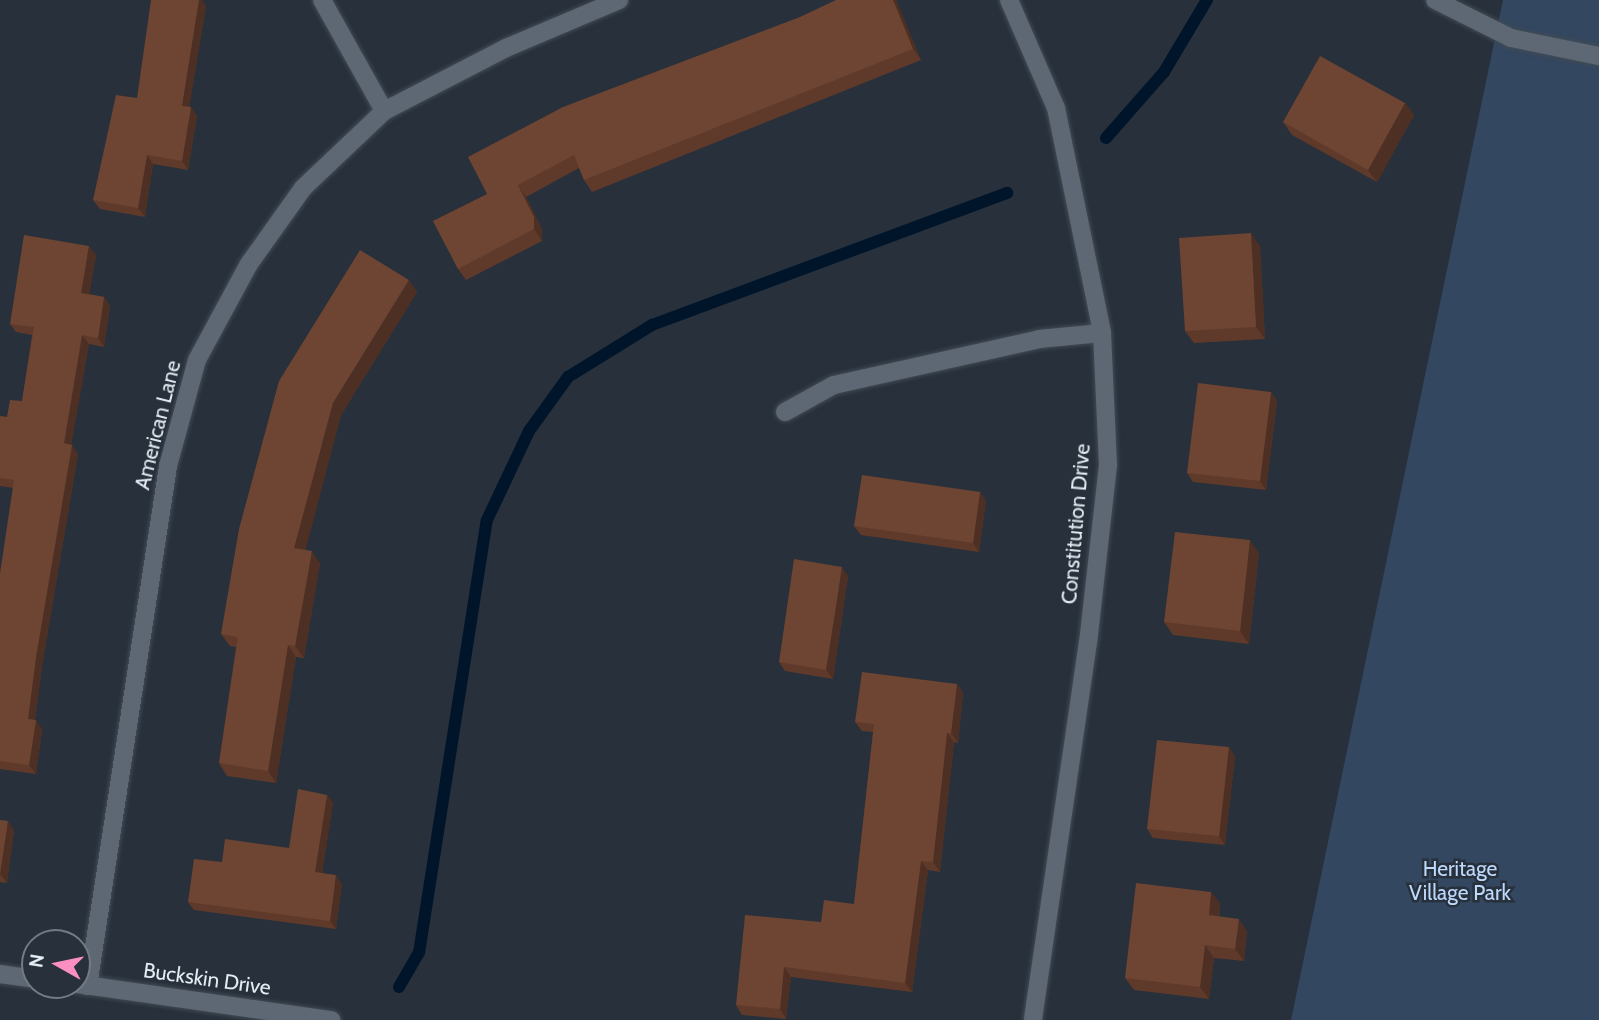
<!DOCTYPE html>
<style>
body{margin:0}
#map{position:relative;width:1599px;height:1020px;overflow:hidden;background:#27303b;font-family:Cabin,sans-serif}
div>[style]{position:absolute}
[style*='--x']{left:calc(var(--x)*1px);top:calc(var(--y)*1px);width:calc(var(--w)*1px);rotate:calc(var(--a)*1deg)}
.green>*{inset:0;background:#334760}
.stream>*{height:12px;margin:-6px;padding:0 6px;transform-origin:6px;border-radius:6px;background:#00152a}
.roads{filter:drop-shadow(0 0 2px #424b54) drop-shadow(0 0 2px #424b54)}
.lane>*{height:18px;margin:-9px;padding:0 9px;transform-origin:9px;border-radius:9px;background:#5e6875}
.street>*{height:18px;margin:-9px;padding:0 9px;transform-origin:9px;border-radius:9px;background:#5e6875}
.wall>*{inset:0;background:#5f3a2b}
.shaded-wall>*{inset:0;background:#4d3023}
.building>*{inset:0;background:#6e4432}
span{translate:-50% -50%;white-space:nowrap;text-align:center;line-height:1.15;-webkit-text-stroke:5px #27303b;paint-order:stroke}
.street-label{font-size:21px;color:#e5ebf2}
.park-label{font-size:21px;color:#bcd8fb}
.north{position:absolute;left:21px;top:929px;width:70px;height:70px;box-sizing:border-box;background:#27303b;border:2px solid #737b84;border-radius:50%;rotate:279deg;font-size:19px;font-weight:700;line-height:28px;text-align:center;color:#e5ebf2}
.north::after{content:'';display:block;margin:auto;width:24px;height:32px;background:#fc8fc2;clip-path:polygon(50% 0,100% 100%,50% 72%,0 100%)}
</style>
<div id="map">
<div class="green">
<i style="clip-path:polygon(1503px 0,1599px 0,1599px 1020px,1291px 1020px)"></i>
</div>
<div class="stream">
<i style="--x:1106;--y:138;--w:88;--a:-48.7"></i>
<i style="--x:1164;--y:72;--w:84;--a:-59.2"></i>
<i style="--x:399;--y:987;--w:39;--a:-60"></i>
<i style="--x:419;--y:953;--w:438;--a:-81.1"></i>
<i style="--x:487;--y:520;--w:98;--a:-64.7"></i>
<i style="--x:529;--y:431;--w:67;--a:-54.2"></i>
<i style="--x:568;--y:377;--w:99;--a:-31.8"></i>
<i style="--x:652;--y:325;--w:379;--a:-20.4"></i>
</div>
<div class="roads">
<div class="lane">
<i style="--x:785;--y:412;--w:56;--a:-28.9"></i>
<i style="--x:834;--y:385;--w:210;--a:-12.6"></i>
<i style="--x:1039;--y:339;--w:63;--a:-5.4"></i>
</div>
<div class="street">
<i style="--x:322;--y:0;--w:127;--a:60.8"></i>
<i style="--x:1009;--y:0;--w:118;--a:66.5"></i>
<i style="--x:1056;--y:108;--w:230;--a:78.4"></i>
<i style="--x:1102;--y:333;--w:132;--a:87.4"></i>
<i style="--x:1108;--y:465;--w:178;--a:96.4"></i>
<i style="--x:1088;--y:642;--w:382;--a:98.3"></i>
<i style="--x:1435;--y:0;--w:85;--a:26.6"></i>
<i style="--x:1511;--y:38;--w:90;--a:11.6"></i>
<i style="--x:0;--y:974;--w:35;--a:8"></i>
<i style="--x:78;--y:984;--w:256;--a:8.1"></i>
<i style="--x:88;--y:986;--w:526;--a:-81.25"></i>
<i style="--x:168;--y:466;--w:110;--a:-74.7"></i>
<i style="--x:197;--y:360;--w:109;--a:-61.6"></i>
<i style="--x:249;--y:264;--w:93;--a:-54.6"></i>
<i style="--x:303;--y:188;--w:112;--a:-43.5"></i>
<i style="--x:384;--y:111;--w:137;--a:-27.3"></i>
<i style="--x:506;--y:48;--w:123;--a:-23"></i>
</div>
</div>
<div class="wall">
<i style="clip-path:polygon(896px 0,921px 60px,592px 192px,584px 180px,579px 168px,526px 197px,542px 229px,542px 241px,466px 280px,458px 269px,433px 221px)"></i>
<i style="clip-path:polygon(206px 6px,189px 107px,197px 116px,188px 170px,153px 164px,145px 217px,100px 209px,93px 200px,137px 98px)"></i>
<i style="clip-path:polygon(1405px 103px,1414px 115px,1377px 182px,1292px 135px,1283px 122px)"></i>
<i style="clip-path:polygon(1260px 246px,1265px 339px,1194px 343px,1185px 331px)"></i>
<i style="clip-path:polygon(96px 255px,89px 294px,104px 297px,110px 306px,104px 347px,89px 344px,71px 445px,78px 454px,42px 666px,35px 720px,42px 729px,36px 774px,0 769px,0 574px,13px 488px,0 486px,0 416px,7px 417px,22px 401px,32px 335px,16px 332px,10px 324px)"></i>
<i style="clip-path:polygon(409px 280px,417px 292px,341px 415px,305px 550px,320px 563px,304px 658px,296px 657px,276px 783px,227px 776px,219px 763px,236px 647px,230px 646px,221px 634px)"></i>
<i style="clip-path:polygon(1271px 392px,1277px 401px,1266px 490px,1193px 482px,1187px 473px)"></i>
<i style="clip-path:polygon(980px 492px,986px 501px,979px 552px,861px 535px,854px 526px)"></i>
<i style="clip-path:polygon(1259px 553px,1249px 644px,1173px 635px,1164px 622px)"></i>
<i style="clip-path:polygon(848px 576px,833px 679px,785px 671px,779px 662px)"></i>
<i style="clip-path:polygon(957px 684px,963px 693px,958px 743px,954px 742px,940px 872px,928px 870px,912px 992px,791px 977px,786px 1019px,742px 1015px,736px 1005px,821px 922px,854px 904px,873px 732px,862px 731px,855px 722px)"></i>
<i style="clip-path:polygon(1235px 756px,1225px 845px,1153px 838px,1147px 829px)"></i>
<i style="clip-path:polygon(327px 795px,333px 803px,322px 873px,342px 884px,336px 929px,194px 910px,188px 902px,222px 862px,289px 848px)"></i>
<i style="clip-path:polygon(0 820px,14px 830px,7px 883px,0 882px)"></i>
<i style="clip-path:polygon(1211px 892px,1220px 904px,1219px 916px,1247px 931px,1244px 961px,1214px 958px,1209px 999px,1134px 990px,1125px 978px)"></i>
</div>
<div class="shaded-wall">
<i style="clip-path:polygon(196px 0,202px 0,206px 6px,188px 115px,182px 106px)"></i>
<i style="clip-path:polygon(893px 0,896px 0,921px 60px,913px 49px)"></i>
<i style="clip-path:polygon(1405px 103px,1414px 115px,1377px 182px,1368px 170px)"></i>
<i style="clip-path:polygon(191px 107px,197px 116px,188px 170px,182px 161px)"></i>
<i style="clip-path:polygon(147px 155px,153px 164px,145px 217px,138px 208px)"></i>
<i style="clip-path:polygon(518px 185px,526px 197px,542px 229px,542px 241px,534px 229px)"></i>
<i style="clip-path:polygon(1251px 233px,1260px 246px,1265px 339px,1256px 327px)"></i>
<i style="clip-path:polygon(89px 246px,96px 255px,88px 302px,81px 293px)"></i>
<i style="clip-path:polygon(409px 280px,417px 292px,341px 415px,303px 560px,294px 548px,333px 403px)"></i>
<i style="clip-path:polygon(104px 297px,110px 306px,104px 347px,98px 338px)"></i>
<i style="clip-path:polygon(82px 335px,89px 344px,70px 452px,64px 443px)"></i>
<i style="clip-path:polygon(1271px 392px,1277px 401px,1266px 490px,1260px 481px)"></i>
<i style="clip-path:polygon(72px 445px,78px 454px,42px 666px,34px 728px,28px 719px,36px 657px)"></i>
<i style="clip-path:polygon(980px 492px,986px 501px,979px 552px,973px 543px)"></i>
<i style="clip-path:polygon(1250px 540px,1259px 553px,1249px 644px,1240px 631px)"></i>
<i style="clip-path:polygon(312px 551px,320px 563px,304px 658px,295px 646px)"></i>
<i style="clip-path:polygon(842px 567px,848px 576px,833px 679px,826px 670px)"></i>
<i style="clip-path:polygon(288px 645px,296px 657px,276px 783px,268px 771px)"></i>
<i style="clip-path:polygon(957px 684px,963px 693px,958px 743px,951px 733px)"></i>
<i style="clip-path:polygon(36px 720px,42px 729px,36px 774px,29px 765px)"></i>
<i style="clip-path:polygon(947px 733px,954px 742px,940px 872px,933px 862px)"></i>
<i style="clip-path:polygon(1229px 747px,1235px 756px,1225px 845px,1219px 836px)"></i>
<i style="clip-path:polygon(327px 795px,333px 803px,321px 881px,315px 872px)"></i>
<i style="clip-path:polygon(8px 821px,14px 830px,7px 883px,0 874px)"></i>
<i style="clip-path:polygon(921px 861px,928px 870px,912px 992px,905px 983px)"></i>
<i style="clip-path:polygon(336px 875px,342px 884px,336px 929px,330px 921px)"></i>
<i style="clip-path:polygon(1211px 892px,1220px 904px,1217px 927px,1209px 915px)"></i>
<i style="clip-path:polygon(1239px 919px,1247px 931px,1244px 961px,1235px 949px)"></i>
<i style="clip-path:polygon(1205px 945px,1214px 958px,1209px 999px,1200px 987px)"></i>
<i style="clip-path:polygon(784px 967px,791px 977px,786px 1019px,780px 1009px)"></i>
</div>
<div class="building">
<i style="clip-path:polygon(151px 0,199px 0,182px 106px,191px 107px,182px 161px,147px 155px,138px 208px,93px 200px,116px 95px,137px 98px)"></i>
<i style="clip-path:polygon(836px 0,893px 0,913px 49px,584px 180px,574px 155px,518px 185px,534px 217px,534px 229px,458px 269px,433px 221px,487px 194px,468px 157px,563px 107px,800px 17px)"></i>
<i style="clip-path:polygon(1320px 56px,1405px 103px,1368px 170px,1283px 122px)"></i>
<i style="clip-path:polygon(1251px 233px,1256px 327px,1185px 331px,1179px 238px)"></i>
<i style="clip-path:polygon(24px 235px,89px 246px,81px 293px,104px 297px,98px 338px,82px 335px,64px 443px,72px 445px,36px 657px,28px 719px,36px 720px,29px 765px,0 761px,0 574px,14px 480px,0 478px,0 416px,7px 417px,10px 400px,22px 401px,34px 327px,10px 324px)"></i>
<i style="clip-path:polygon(360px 250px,409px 280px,333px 403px,294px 548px,312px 551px,295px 646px,288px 645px,268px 771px,219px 763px,238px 637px,221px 634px,239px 529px,279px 381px)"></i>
<i style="clip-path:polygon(1198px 383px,1271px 392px,1260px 481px,1187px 473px)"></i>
<i style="clip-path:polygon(862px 475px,980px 492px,973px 543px,854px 526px)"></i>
<i style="clip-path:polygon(1175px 532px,1250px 540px,1240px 631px,1164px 622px)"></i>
<i style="clip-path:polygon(794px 559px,842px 567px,826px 670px,779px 662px)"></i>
<i style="clip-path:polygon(862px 672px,957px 684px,951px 733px,947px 733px,933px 862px,921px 861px,905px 983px,784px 967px,780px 1009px,736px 1005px,745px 915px,821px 922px,824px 900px,854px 904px,874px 724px,855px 722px)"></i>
<i style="clip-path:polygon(1157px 740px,1229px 747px,1219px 836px,1147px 829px)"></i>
<i style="clip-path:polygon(298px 789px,327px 795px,315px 872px,336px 875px,330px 921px,188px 902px,194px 859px,222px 862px,225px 839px,289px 848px)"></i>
<i style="clip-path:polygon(0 820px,8px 821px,0 874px)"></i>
<i style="clip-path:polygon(1136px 883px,1211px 892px,1209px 915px,1239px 919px,1235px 949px,1205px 945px,1200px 987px,1125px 978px)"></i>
</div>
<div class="street-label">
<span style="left:158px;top:425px;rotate:-76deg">American Lane</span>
<span style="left:1076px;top:524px;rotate:-85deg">Constitution Drive</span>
<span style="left:207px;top:979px;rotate:8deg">Buckskin Drive</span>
</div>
<div class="park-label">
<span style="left:1460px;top:881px">Heritage<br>Village Park</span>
</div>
<div class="north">N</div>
</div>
